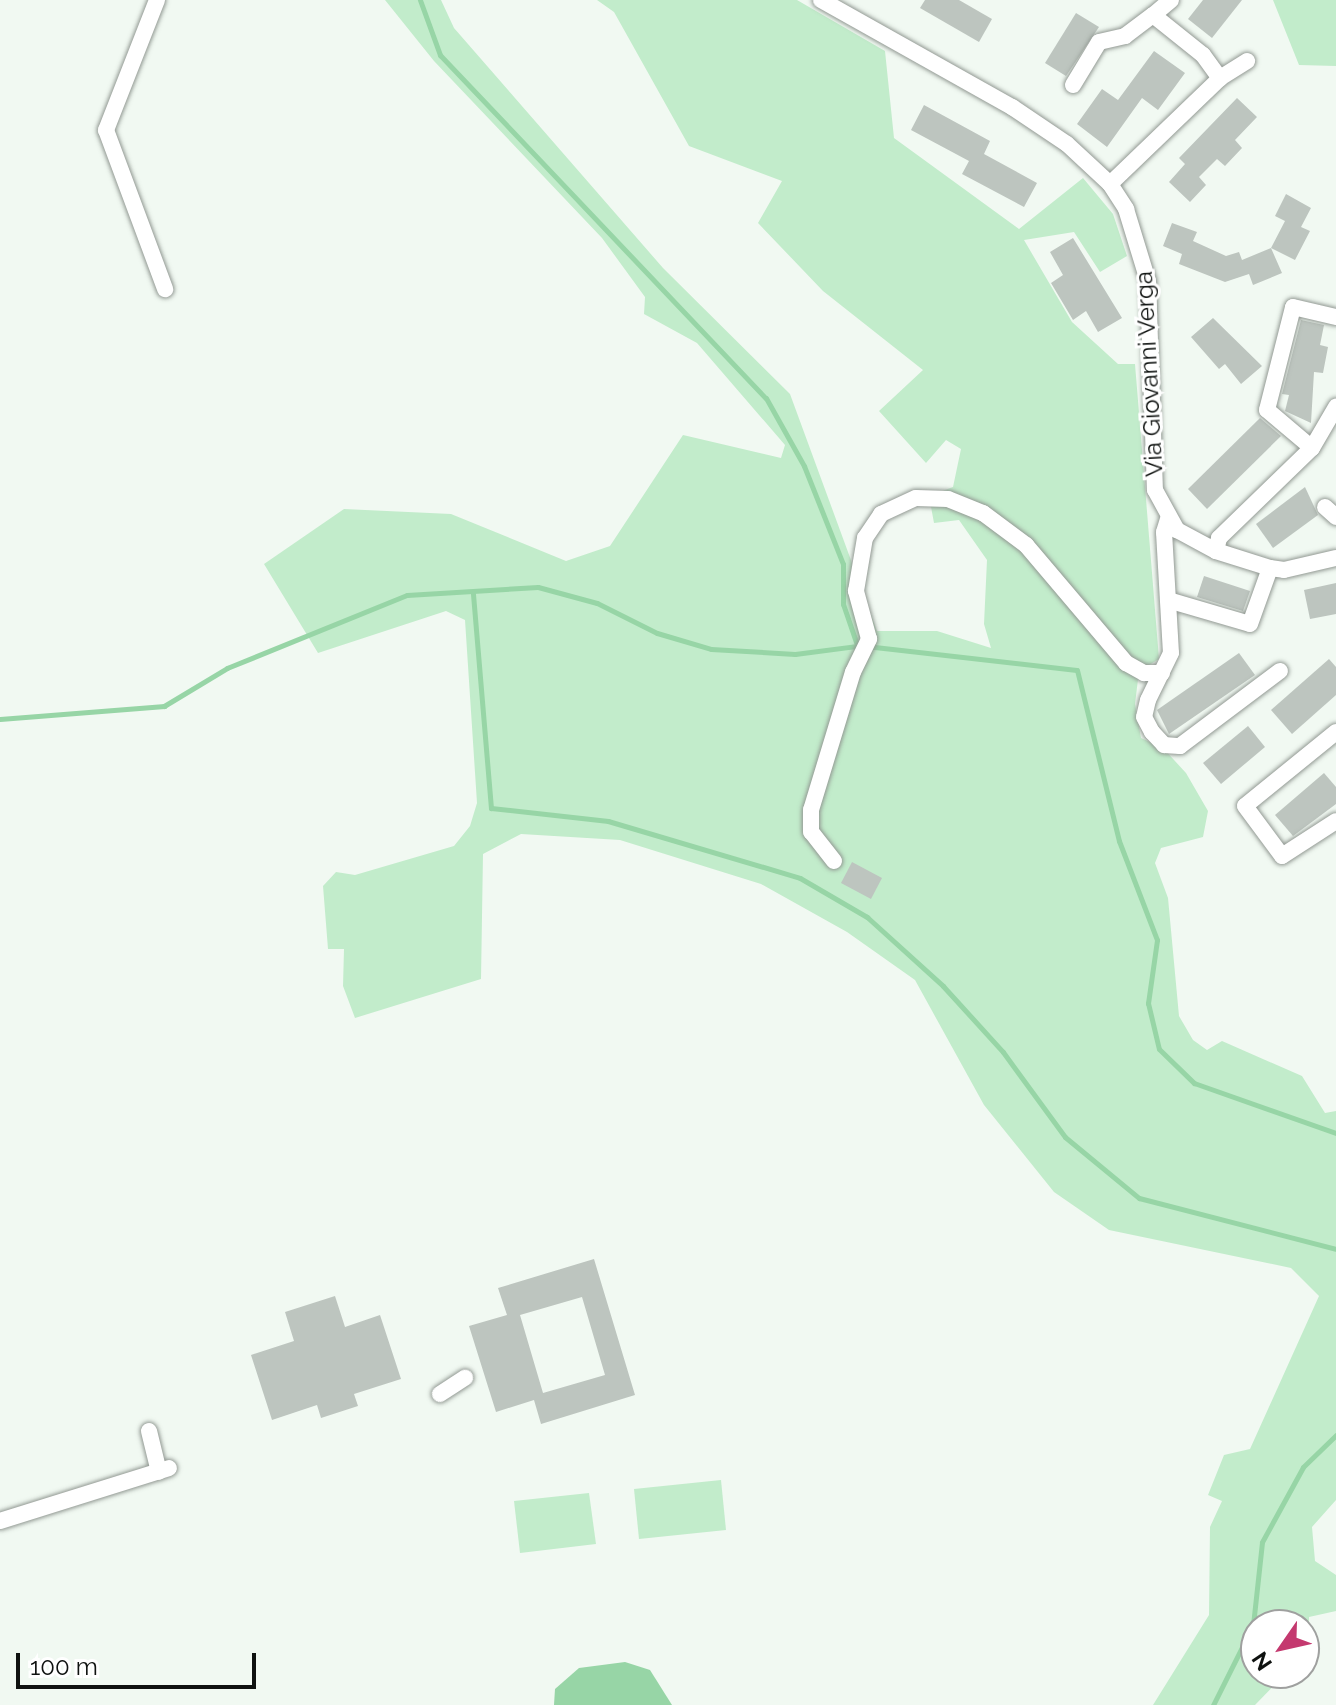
<!DOCTYPE html>
<style>
body{margin:0}
#map{position:relative;width:1336px;height:1705px;overflow:hidden;background:#f1f9f2;font-family:Raleway,sans-serif}
div>[style]{position:absolute}
[style*='--x']{left:calc(var(--x)*1px);top:calc(var(--y)*1px);width:calc(var(--w)*1px);rotate:calc(var(--a)*1deg)}
.green>*{inset:0;background:#c2eccb}
.water>*{inset:0;background:#97d5a6}
.stream>*{height:5px;margin:-2.5px;padding:0 2.5px;transform-origin:2.5px;border-radius:2.5px;background:#97d5a6}
.building>*{inset:0;background:#bdc5bf}
.roads{filter:drop-shadow(0 0 2px #929993) drop-shadow(0 0 2px #929993)}
.minor>*{height:16px;margin:-8px;padding:0 8px;transform-origin:8px;border-radius:8px;background:#fff}
span{translate:-50% -50%;white-space:nowrap;text-align:center;line-height:1.15;-webkit-text-stroke:6px #fff;paint-order:stroke}
.street-label{font-size:24px;color:#0f1210}
.north{position:absolute;left:1240px;top:1609px;width:80px;height:80px;box-sizing:border-box;background:#fff;border:2px solid #9fa09f;border-radius:50%;rotate:236deg;font-size:22px;font-weight:700;line-height:32px;text-align:center;color:#0f1210}
.north::after{content:'';display:block;margin:auto;width:28px;height:36px;background:#c4396f;clip-path:polygon(50% 0,100% 100%,50% 72%,0 100%)}
.scale{position:absolute;left:16px;top:1653px;width:240px;height:36px;box-sizing:border-box;border:4px solid #0f1210;border-top:0;padding-left:10px;font-size:24px;line-height:28px;white-space:nowrap;color:#0f1210;-webkit-text-stroke:6px #fff;paint-order:stroke}
</style>
<div id="map">
<div class="green">
<i style="clip-path:polygon(385px 0,441px 0,454px 28px,663px 268px,790px 394px,877px 631px,937px 631px,991px 648px,984px 624px,987px 560px,959px 520px,934px 523px,929px 496px,953px 487px,961px 449px,946px 440px,926px 463px,879px 411px,923px 370px,823px 291px,758px 223px,782px 181px,689px 146px,614px 12px,597px 0,797px 0,885px 51px,894px 138px,1019px 229px,1083px 178px,1113px 214px,1127px 256px,1100px 272px,1074px 232px,1024px 240px,1072px 322px,1118px 364px,1135px 364px,1159px 659px,1139px 671px,1135px 704px,1141px 738px,1163px 748px,1186px 773px,1208px 811px,1203px 837px,1161px 848px,1155px 863px,1168px 898px,1179px 1016px,1193px 1040px,1207px 1050px,1222px 1041px,1302px 1076px,1325px 1113px,1336px 1111px,1336px 1500px,1312px 1527px,1315px 1561px,1336px 1575px,1336px 1611px,1309px 1617px,1309px 1644px,1304px 1651px,1304px 1625px,1256px 1625px,1256px 1673px,1286px 1673px,1255px 1705px,1153px 1705px,1209px 1615px,1210px 1527px,1222px 1501px,1208px 1495px,1224px 1455px,1250px 1449px,1319px 1296px,1291px 1268px,1109px 1230px,1054px 1192px,984px 1105px,915px 980px,847px 932px,761px 884px,620px 840px,521px 834px,483px 854px,481px 979px,355px 1018px,343px 986px,344px 949px,328px 949px,323px 886px,336px 872px,355px 875px,454px 846px,470px 826px,477px 803px,465px 620px,446px 611px,318px 653px,264px 564px,344px 509px,451px 514px,566px 561px,610px 546px,683px 435px,781px 458px,785px 445px,697px 343px,644px 314px,645px 297px,602px 238px,434px 61px)"></i>
<i style="clip-path:polygon(1273px 0,1336px 0,1336px 66px,1299px 65px)"></i>
<i style="clip-path:polygon(721px 1480px,726px 1530px,639px 1539px,634px 1489px)"></i>
<i style="clip-path:polygon(589px 1493px,596px 1544px,520px 1553px,514px 1501px)"></i>
</div>
<div class="water">
<i style="clip-path:polygon(625px 1662px,650px 1670px,672px 1705px,554px 1705px,555px 1689px,579px 1668px)"></i>
</div>
<div class="stream">
<i style="--x:420;--y:0;--w:59;--a:70"></i>
<i style="--x:440;--y:55;--w:473;--a:46.5"></i>
<i style="--x:766;--y:398;--w:78;--a:60.8"></i>
<i style="--x:804;--y:466;--w:105;--a:68.3"></i>
<i style="--x:843;--y:564;--w:40;--a:90"></i>
<i style="--x:843;--y:604;--w:43;--a:71.1"></i>
<i style="--x:857;--y:645;--w:221;--a:6.5"></i>
<i style="--x:1077;--y:670;--w:176;--a:76.2"></i>
<i style="--x:1119;--y:841;--w:106;--a:69"></i>
<i style="--x:1157;--y:940;--w:64;--a:98.1"></i>
<i style="--x:1148;--y:1003;--w:47;--a:76.6"></i>
<i style="--x:1159;--y:1049;--w:49;--a:44.2"></i>
<i style="--x:1194;--y:1083;--w:151;--a:19.4"></i>
<i style="--x:473;--y:594;--w:215;--a:85.2"></i>
<i style="--x:491;--y:808;--w:118;--a:6.3"></i>
<i style="--x:608;--y:821;--w:200;--a:16.5"></i>
<i style="--x:800;--y:878;--w:78;--a:30.2"></i>
<i style="--x:867;--y:917;--w:103;--a:42.2"></i>
<i style="--x:943;--y:986;--w:89;--a:47.7"></i>
<i style="--x:1003;--y:1052;--w:105;--a:53.9"></i>
<i style="--x:1065;--y:1137;--w:96;--a:39.5"></i>
<i style="--x:1139;--y:1198;--w:203;--a:14.5"></i>
<i style="--x:0;--y:719;--w:165;--a:-4.5"></i>
<i style="--x:164;--y:706;--w:74;--a:-31.1"></i>
<i style="--x:227;--y:668;--w:194;--a:-22.1"></i>
<i style="--x:407;--y:595;--w:131;--a:-3.5"></i>
<i style="--x:538;--y:587;--w:61;--a:15.2"></i>
<i style="--x:597;--y:603;--w:67;--a:26.6"></i>
<i style="--x:657;--y:633;--w:56;--a:16.5"></i>
<i style="--x:711;--y:649;--w:84;--a:3.4"></i>
<i style="--x:795;--y:654;--w:63;--a:-7.4"></i>
<i style="--x:1213;--y:1705;--w:89;--a:-63.4"></i>
<i style="--x:1253;--y:1625;--w:83;--a:-83.8"></i>
<i style="--x:1262;--y:1542;--w:85;--a:-61.3"></i>
<i style="--x:1303;--y:1467;--w:46;--a:-44.1"></i>
</div>
<div class="building">
<i style="clip-path:polygon(925px 0,959px 0,992px 19px,979px 42px,920px 8px)"></i>
<i style="clip-path:polygon(1203px 0,1242px 0,1212px 38px,1188px 19px)"></i>
<i style="clip-path:polygon(1076px 13px,1099px 27px,1066px 76px,1045px 63px)"></i>
<i style="clip-path:polygon(1154px 51px,1185px 73px,1158px 110px,1142px 98px,1107px 147px,1077px 124px,1102px 89px,1118px 100px)"></i>
<i style="clip-path:polygon(1237px 98px,1257px 117px,1235px 140px,1242px 148px,1225px 166px,1217px 159px,1199px 177px,1206px 185px,1190px 202px,1169px 182px,1185px 164px,1179px 158px)"></i>
<i style="clip-path:polygon(924px 105px,990px 141px,984px 154px,1037px 183px,1024px 207px,962px 174px,969px 161px,911px 130px)"></i>
<i style="clip-path:polygon(1286px 194px,1311px 208px,1301px 227px,1310px 231px,1295px 260px,1271px 248px,1285px 221px,1275px 216px)"></i>
<i style="clip-path:polygon(1172px 223px,1197px 232px,1193px 241px,1226px 256px,1239px 252px,1242px 260px,1271px 248px,1282px 273px,1253px 285px,1249px 274px,1225px 282px,1179px 264px,1182px 254px,1163px 246px)"></i>
<i style="clip-path:polygon(1073px 238px,1122px 318px,1098px 332px,1086px 311px,1073px 320px,1051px 283px,1063px 275px,1050px 252px)"></i>
<i style="clip-path:polygon(1213px 318px,1262px 366px,1241px 384px,1225px 364px,1219px 369px,1191px 337px)"></i>
<i style="clip-path:polygon(1301px 320px,1324px 325px,1320px 345px,1328px 347px,1323px 373px,1314px 372px,1311px 423px,1285px 411px,1289px 395px,1282px 394px)"></i>
<i style="clip-path:polygon(1260px 418px,1281px 436px,1207px 509px,1188px 489px)"></i>
<i style="clip-path:polygon(1305px 487px,1318px 515px,1273px 548px,1256px 524px)"></i>
<i style="clip-path:polygon(1204px 576px,1250px 591px,1243px 611px,1197px 597px)"></i>
<i style="clip-path:polygon(1336px 583px,1336px 614px,1310px 619px,1304px 590px)"></i>
<i style="clip-path:polygon(1239px 653px,1255px 675px,1169px 734px,1157px 710px)"></i>
<i style="clip-path:polygon(1329px 659px,1336px 667px,1336px 695px,1292px 734px,1271px 710px)"></i>
<i style="clip-path:polygon(1248px 726px,1265px 747px,1221px 784px,1203px 763px)"></i>
<i style="clip-path:polygon(1324px 773px,1336px 787px,1336px 804px,1293px 836px,1275px 815px)"></i>
<i style="clip-path:polygon(852px 862px,882px 878px,871px 899px,841px 883px)"></i>
<i style="clip-path:polygon(evenodd,594px 1259px,635px 1395px,541px 1424px,534px 1400px,496px 1412px,469px 1326px,507px 1315px,498px 1288px,594px 1259px,582px 1297px,605px 1375px,543px 1393px,520px 1315px,582px 1297px)"></i>
<i style="clip-path:polygon(335px 1296px,345px 1327px,380px 1315px,401px 1379px,354px 1394px,358px 1406px,321px 1418px,317px 1405px,272px 1420px,251px 1355px,294px 1341px,285px 1312px)"></i>
</div>
<div class="roads">
<div class="minor">
<i style="--x:157;--y:0;--w:140;--a:111.4"></i>
<i style="--x:106;--y:130;--w:170;--a:69.6"></i>
<i style="--x:821;--y:0;--w:219;--a:29.3"></i>
<i style="--x:1012;--y:107;--w:66;--a:33.9"></i>
<i style="--x:1067;--y:144;--w:59;--a:42.9"></i>
<i style="--x:1110;--y:184;--w:30;--a:57"></i>
<i style="--x:1126;--y:209;--w:75;--a:73"></i>
<i style="--x:1148;--y:281;--w:209;--a:88.1"></i>
<i style="--x:1155;--y:490;--w:46;--a:61.2"></i>
<i style="--x:1177;--y:530;--w:44;--a:28.3"></i>
<i style="--x:1216;--y:551;--w:57;--a:17.5"></i>
<i style="--x:1270;--y:568;--w:14;--a:8"></i>
<i style="--x:1284;--y:570;--w:53;--a:-13"></i>
<i style="--x:1171;--y:0;--w:23;--a:140"></i>
<i style="--x:1153;--y:15;--w:64;--a:38.7"></i>
<i style="--x:1203;--y:55;--w:29;--a:54"></i>
<i style="--x:1073;--y:85;--w:50;--a:-58.8"></i>
<i style="--x:1099;--y:42;--w:27;--a:-13"></i>
<i style="--x:1125;--y:36;--w:35;--a:-37"></i>
<i style="--x:1110;--y:184;--w:153;--a:-43.9"></i>
<i style="--x:1220;--y:78;--w:32;--a:-32"></i>
<i style="--x:1312;--y:448;--w:59;--a:-139.8"></i>
<i style="--x:1267;--y:410;--w:106;--a:-75.8"></i>
<i style="--x:1293;--y:307;--w:44;--a:13.1"></i>
<i style="--x:1325;--y:507;--w:15;--a:42"></i>
<i style="--x:1168;--y:519;--w:14;--a:107"></i>
<i style="--x:1164;--y:532;--w:121;--a:86.7"></i>
<i style="--x:1171;--y:653;--w:52;--a:116.1"></i>
<i style="--x:1148;--y:700;--w:17;--a:103"></i>
<i style="--x:1144;--y:717;--w:17;--a:62"></i>
<i style="--x:1152;--y:732;--w:18;--a:47"></i>
<i style="--x:1164;--y:745;--w:16;--a:4"></i>
<i style="--x:1180;--y:746;--w:125;--a:-36.9"></i>
<i style="--x:1216;--y:551;--w:13;--a:-77"></i>
<i style="--x:1219;--y:538;--w:129;--a:-44.1"></i>
<i style="--x:1312;--y:448;--w:48;--a:-59.7"></i>
<i style="--x:1168;--y:600;--w:85;--a:16.3"></i>
<i style="--x:1250;--y:624;--w:59;--a:-70.3"></i>
<i style="--x:1336;--y:732;--w:117;--a:140.9"></i>
<i style="--x:1245;--y:806;--w:62;--a:53.5"></i>
<i style="--x:1282;--y:856;--w:64;--a:-32.9"></i>
<i style="--x:834;--y:861;--w:37;--a:-128"></i>
<i style="--x:811;--y:832;--w:22;--a:-90"></i>
<i style="--x:811;--y:810;--w:144;--a:-73.1"></i>
<i style="--x:853;--y:672;--w:37;--a:-64"></i>
<i style="--x:869;--y:639;--w:50;--a:-105.2"></i>
<i style="--x:856;--y:591;--w:54;--a:-80.4"></i>
<i style="--x:865;--y:538;--w:29;--a:-56"></i>
<i style="--x:881;--y:514;--w:38;--a:-25"></i>
<i style="--x:916;--y:498;--w:32;--a:2"></i>
<i style="--x:948;--y:499;--w:38;--a:22"></i>
<i style="--x:983;--y:513;--w:54;--a:36.7"></i>
<i style="--x:1026;--y:545;--w:155;--a:49.7"></i>
<i style="--x:1126;--y:663;--w:21;--a:29"></i>
<i style="--x:1144;--y:673;--w:18;--a:0"></i>
<i style="--x:440;--y:1394;--w:30;--a:-33"></i>
<i style="--x:149;--y:1431;--w:42;--a:76.3"></i>
<i style="--x:0;--y:1521;--w:177;--a:-17.4"></i>
</div>
</div>
<div class="street-label">
<span style="left:1149px;top:374px;rotate:-93deg">Via Giovanni Verga</span>
</div>
<div class="north">N</div>
<div class="scale">100 m</div>
</div>
